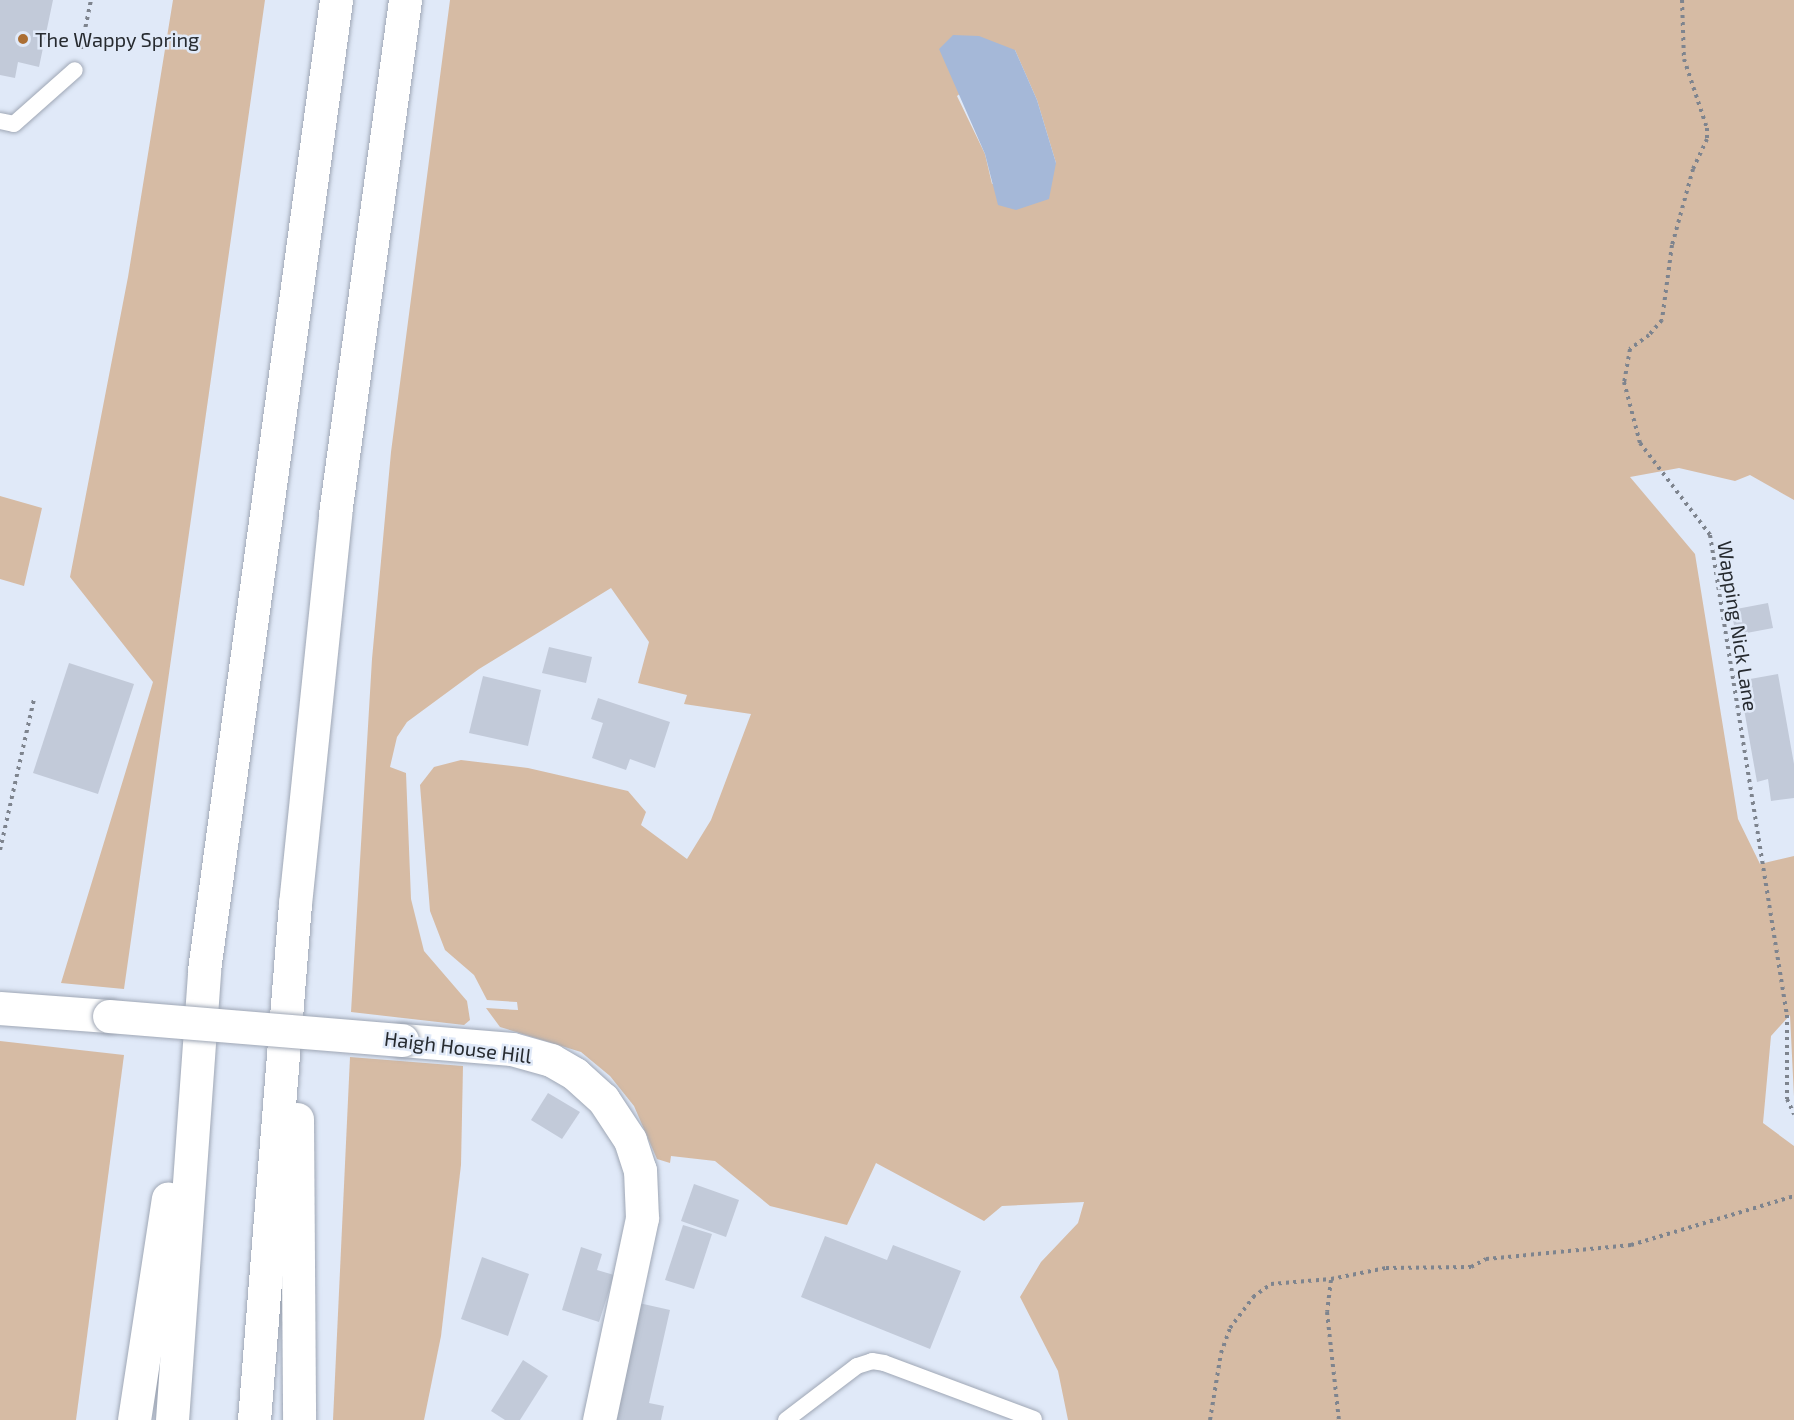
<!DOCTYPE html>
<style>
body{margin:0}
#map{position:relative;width:1794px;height:1420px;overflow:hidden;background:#e0e9f8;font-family:"Exo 2",sans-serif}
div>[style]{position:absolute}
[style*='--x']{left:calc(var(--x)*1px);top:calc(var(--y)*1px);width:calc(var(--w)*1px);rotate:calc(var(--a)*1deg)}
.green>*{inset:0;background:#d6bba4}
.water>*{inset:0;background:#a5b8d8}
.building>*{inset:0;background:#c2cad9}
.path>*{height:4px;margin-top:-2px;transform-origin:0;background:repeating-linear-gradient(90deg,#7e848e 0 3px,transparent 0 7.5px)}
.roads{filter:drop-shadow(0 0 2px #9fa7b5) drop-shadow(0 0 2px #9fa7b5)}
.lane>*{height:16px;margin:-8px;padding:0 8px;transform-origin:8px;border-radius:8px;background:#fff}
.street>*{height:33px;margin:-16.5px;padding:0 16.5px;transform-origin:16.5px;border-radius:16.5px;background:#fff}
.highway>*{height:33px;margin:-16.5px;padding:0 16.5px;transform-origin:16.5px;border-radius:16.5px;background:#fff}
.bridges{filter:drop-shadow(0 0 2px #9fa7b5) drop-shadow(0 0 2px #9fa7b5)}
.street-bridge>*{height:33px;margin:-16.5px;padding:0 16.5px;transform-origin:16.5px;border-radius:16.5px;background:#fff}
.dots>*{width:16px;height:16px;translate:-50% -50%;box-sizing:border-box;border:3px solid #e0e9f8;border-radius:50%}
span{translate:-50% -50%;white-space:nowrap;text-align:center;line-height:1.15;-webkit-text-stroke:5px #e0e9f8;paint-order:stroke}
.poi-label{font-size:20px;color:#262a2f}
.left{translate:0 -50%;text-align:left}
.street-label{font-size:20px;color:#262a2f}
</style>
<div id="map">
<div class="green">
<i style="clip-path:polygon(173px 0,265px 0,124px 989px,61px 983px,153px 682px,70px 577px,128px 277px)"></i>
<i style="clip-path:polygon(evenodd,450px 0,1794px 0,1794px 500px,1750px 475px,1735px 481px,1679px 468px,1630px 477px,1695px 554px,1738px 819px,1760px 864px,1794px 856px,1794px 1097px,1790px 1015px,1771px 1036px,1763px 1123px,1794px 1146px,1794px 1420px,1068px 1420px,1058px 1371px,1020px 1297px,1041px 1262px,1078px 1223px,1084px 1202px,1002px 1206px,984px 1221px,876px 1163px,847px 1225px,770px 1206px,715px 1161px,671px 1156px,670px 1163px,657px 1159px,634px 1106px,610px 1076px,581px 1052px,500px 1027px,486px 1008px,518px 1010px,517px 1002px,487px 1000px,474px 975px,445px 950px,430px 911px,420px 785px,434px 767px,461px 760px,528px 768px,628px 791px,646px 812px,641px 825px,687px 859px,711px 820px,751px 714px,684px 704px,687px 695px,638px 683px,649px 642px,611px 588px,479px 669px,407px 722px,397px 737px,390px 767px,406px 773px,411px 899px,424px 951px,467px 1001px,470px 1020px,464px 1025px,351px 1012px,372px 659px,391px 452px,450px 0,1015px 50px,1037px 100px,1056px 163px,992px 184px,985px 154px,957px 96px,1015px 50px)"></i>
<i style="clip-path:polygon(0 496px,42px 508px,24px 586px,0 579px)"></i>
<i style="clip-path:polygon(0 1041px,124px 1055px,76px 1420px,0 1420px)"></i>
<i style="clip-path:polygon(350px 1057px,463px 1066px,461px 1165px,441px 1336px,424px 1420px,333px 1420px)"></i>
</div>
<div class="water">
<i style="clip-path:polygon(953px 35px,979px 36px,1015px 50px,1037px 100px,1056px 163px,1049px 199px,1016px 210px,998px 205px,985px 154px,939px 49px)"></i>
</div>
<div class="building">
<i style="clip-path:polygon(0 0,53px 0,39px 67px,18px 62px,15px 78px,0 75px)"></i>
<i style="clip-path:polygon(1768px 603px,1773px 628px,1736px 635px,1731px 610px)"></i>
<i style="clip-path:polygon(549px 647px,592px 657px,586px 683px,542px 673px)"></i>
<i style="clip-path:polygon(69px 663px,134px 684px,98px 794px,33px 773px)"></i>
<i style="clip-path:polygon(1778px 674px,1794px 764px,1794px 798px,1771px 801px,1768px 779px,1757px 782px,1739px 681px)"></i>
<i style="clip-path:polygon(483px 676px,541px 690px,528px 746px,469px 733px)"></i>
<i style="clip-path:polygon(598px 698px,670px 722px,655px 768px,630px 759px,626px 770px,592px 758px,603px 723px,591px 719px)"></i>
<i style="clip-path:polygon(548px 1093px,580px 1112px,562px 1139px,531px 1120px)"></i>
<i style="clip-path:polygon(694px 1184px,739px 1200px,726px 1237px,681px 1221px)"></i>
<i style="clip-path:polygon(683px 1225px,712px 1234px,694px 1289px,665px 1280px)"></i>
<i style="clip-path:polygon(825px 1236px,887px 1260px,893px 1245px,961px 1271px,930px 1349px,801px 1297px)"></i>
<i style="clip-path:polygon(581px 1247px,602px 1254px,597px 1270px,614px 1275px,599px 1322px,562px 1310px)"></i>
<i style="clip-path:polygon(482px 1257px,529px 1274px,508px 1336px,461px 1319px)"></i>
<i style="clip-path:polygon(639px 1303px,670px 1310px,649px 1403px,664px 1406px,661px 1420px,610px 1420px)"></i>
<i style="clip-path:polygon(523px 1360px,548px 1376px,520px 1420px,505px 1420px,491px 1411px)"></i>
</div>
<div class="path">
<i style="--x:1682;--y:0;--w:59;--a:88.1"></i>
<i style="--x:1684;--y:59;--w:73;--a:71.6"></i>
<i style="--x:1707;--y:128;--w:11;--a:90"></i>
<i style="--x:1707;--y:139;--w:33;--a:115"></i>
<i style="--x:1693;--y:169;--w:79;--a:105.4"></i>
<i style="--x:1672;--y:245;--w:76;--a:97.6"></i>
<i style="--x:1662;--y:320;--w:20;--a:131"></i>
<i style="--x:1649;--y:335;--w:24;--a:144"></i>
<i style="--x:1630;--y:349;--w:34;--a:100"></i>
<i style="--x:1624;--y:382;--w:63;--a:75.3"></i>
<i style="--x:1640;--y:443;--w:116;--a:52.7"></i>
<i style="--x:1710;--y:535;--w:486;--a:80.9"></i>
<i style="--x:1787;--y:1015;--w:84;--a:90"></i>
<i style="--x:1787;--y:1099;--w:17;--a:65"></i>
<i style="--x:81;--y:49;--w:50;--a:-78.5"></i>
<i style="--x:0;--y:850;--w:155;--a:-77.3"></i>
<i style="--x:1331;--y:1280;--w:32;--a:97"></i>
<i style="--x:1327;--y:1312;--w:109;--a:83.7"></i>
<i style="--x:1210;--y:1420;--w:68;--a:-80.7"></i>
<i style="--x:1221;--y:1353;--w:27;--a:-70"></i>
<i style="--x:1230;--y:1328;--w:39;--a:-53"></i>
<i style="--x:1253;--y:1297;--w:22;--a:-36"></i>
<i style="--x:1271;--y:1284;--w:60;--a:-4.8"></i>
<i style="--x:1331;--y:1279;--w:56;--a:-11.3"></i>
<i style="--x:1386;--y:1268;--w:85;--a:-0.7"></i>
<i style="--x:1471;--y:1267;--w:17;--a:-28"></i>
<i style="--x:1486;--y:1259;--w:146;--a:-5.5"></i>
<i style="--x:1631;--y:1245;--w:170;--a:-16.7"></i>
</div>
<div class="roads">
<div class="lane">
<i style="--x:0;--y:121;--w:14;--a:12"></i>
<i style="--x:14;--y:124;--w:81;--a:-41.5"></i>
<i style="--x:786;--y:1420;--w:89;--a:-37.3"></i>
<i style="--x:857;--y:1366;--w:16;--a:-18"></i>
<i style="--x:872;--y:1361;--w:12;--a:9"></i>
<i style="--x:884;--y:1363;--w:160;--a:20.5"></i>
</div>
<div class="street">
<i style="--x:0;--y:1008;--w:109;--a:4.2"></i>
<i style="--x:402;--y:1040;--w:110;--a:4.7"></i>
<i style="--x:512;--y:1049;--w:41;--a:15.8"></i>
<i style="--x:551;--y:1060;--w:28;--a:30"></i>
<i style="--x:575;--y:1074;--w:38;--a:42"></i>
<i style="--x:603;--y:1099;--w:49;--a:56.6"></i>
<i style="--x:630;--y:1140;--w:32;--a:72"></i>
<i style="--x:640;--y:1170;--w:48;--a:87.6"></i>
<i style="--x:642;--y:1218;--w:207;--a:102"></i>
</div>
<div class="highway">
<i style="--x:297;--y:1119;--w:301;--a:89.6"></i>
<i style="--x:134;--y:1420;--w:224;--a:-81.3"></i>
<i style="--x:172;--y:1420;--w:451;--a:-85.9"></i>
<i style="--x:204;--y:970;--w:979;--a:-82.25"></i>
<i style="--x:254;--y:1420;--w:518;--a:-85.46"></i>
<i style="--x:295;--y:904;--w:392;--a:-84.1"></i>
<i style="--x:335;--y:514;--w:519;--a:-82.24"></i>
</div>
</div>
<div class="bridges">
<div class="street-bridge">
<i style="--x:109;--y:1016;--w:294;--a:4.7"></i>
</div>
</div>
<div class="dots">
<i style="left:23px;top:39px;background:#ab6e33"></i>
</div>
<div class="poi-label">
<span class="left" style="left:35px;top:39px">The Wappy Spring</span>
</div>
<div class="street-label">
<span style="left:1738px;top:626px;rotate:81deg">Wapping Nick Lane</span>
<span style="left:458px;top:1047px;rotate:7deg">Haigh House Hill</span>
</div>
</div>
